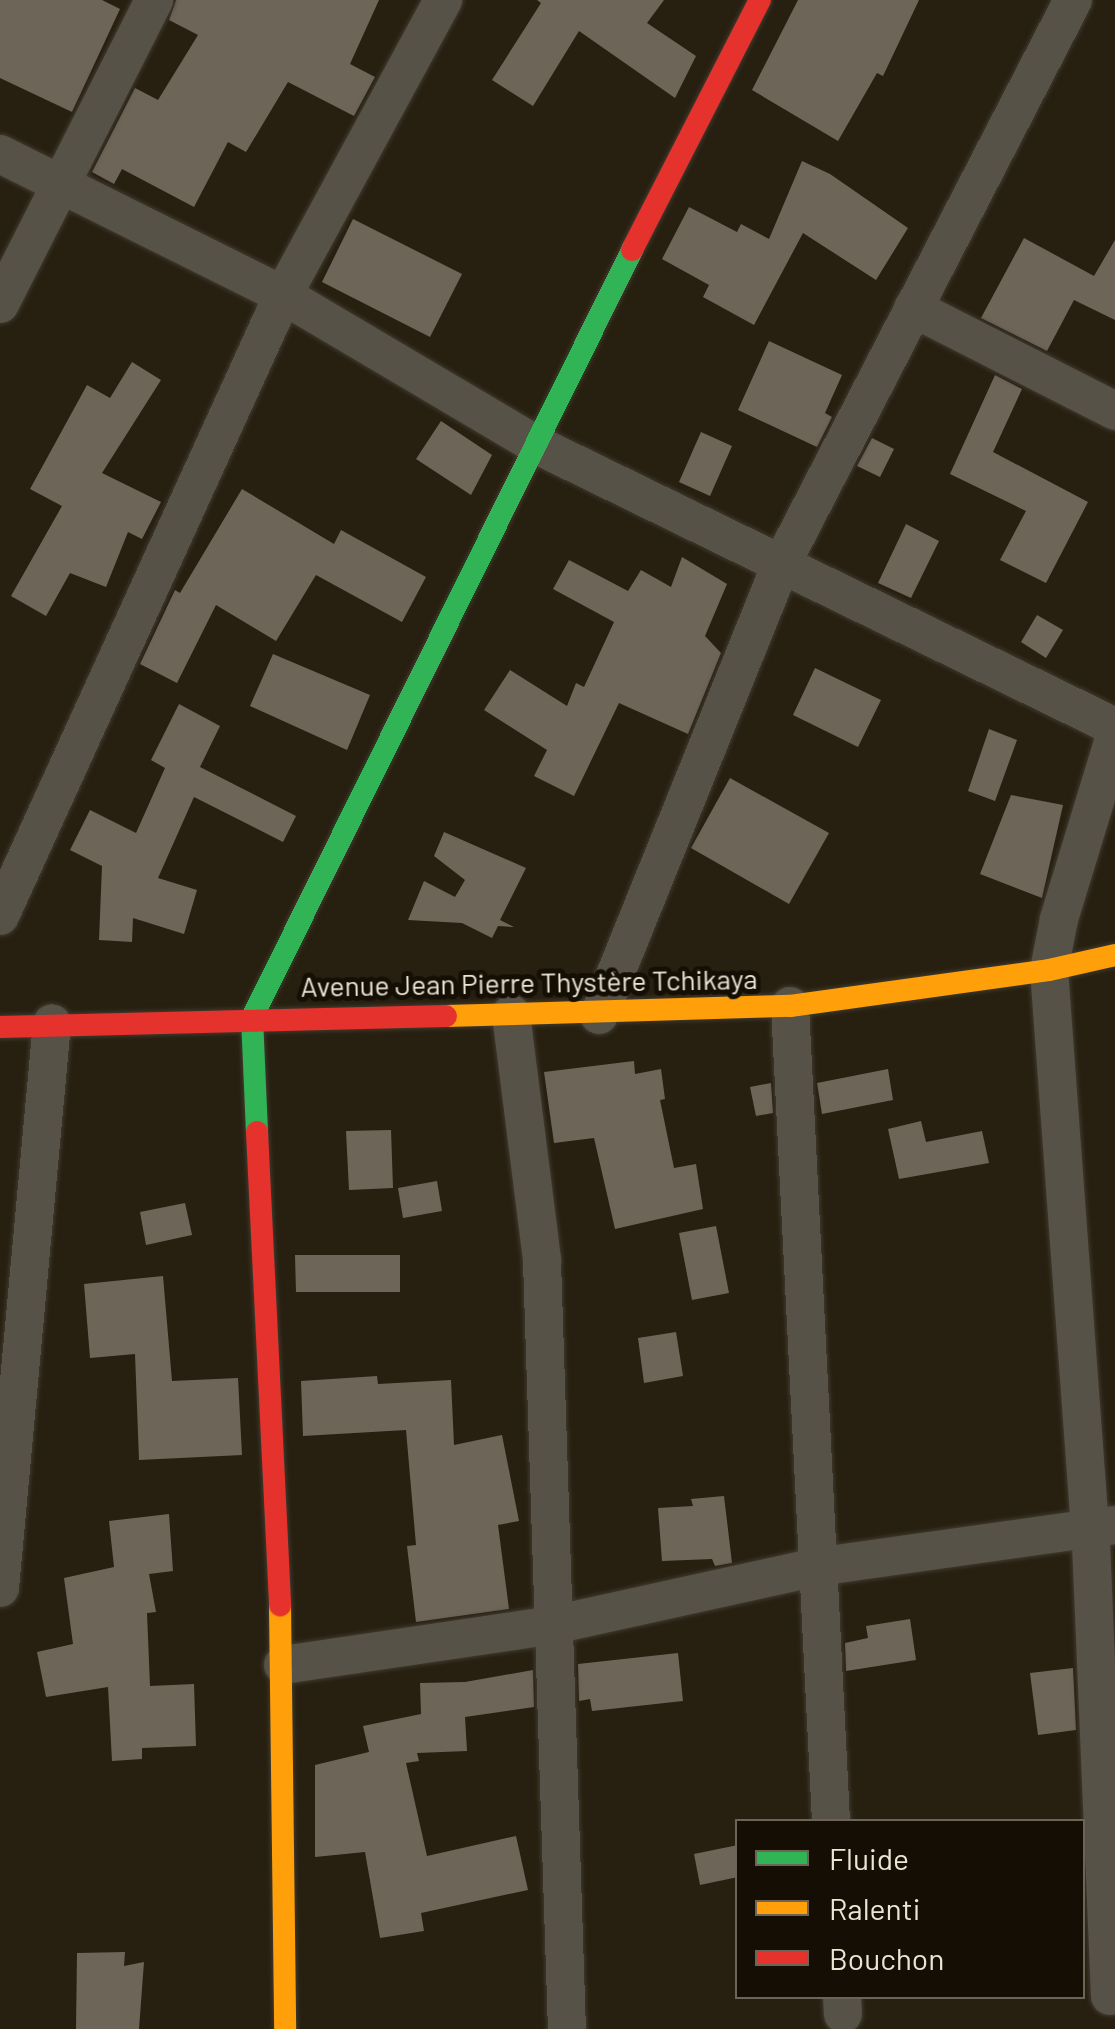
<!DOCTYPE html>
<meta charset="utf-8">
<style>
body{margin:0}
#map{position:relative;width:1115px;height:2029px;overflow:hidden;background:#272010;font-family:Barlow,sans-serif}
div>[style]{position:absolute}
[style*='--x']{left:calc(var(--x)*1px);top:calc(var(--y)*1px);width:calc(var(--w)*1px);rotate:calc(var(--a)*1deg)}
.building>*{inset:0;background:#6e6559}
.roads{filter:drop-shadow(0 0 2px #403a2f) drop-shadow(0 0 2px #403a2f)}
.street>*{height:38px;margin:-19px;padding:0 19px;transform-origin:19px;border-radius:19px;background:#575247}
.fast>*{height:22px;margin:-11px;padding:0 11px;transform-origin:11px;border-radius:11px;background:#30b455}
.slow>*{height:22px;margin:-11px;padding:0 11px;transform-origin:11px;border-radius:11px;background:#ff9f0a}
.jam>*{height:22px;margin:-11px;padding:0 11px;transform-origin:11px;border-radius:11px;background:#e5322d}
span{translate:-50% -50%;white-space:nowrap;text-align:center;line-height:1.15;-webkit-text-stroke:10px #140e04;paint-order:stroke}
.street-label{font-size:28px;color:#ede4d4}
.legend{position:absolute;left:735px;top:1819px;width:350px;height:180px;box-sizing:border-box;background:#140e04;border:2px solid #6b6457;margin:0;padding:12px 18px;list-style:none;font-size:30px;color:#ede4d4}
.legend li{display:flex;align-items:center;gap:20px;height:50px}
.legend b{width:50px;border:2px solid #6b6457}
</style>
<div id="map">
<div class="building">
<i style="clip-path:polygon(0 0,102px 0,120px 9px,72px 112px,0 78px)"></i>
<i style="clip-path:polygon(176px 0,379px 0,350px 64px,375px 77px,354px 116px,288px 82px,246px 152px,228px 142px,194px 207px,122px 169px,114px 184px,92px 172px,135px 88px,158px 100px,198px 35px,169px 20px)"></i>
<i style="clip-path:polygon(537px 0,664px 0,647px 23px,696px 56px,675px 98px,579px 31px,533px 106px,492px 80px,541px 3px)"></i>
<i style="clip-path:polygon(798px 0,919px 0,883px 76px,877px 73px,838px 141px,752px 90px)"></i>
<i style="clip-path:polygon(802px 161px,830px 174px,908px 228px,876px 280px,803px 233px,754px 325px,703px 297px,709px 285px,662px 259px,689px 207px,737px 232px,741px 224px,769px 239px)"></i>
<i style="clip-path:polygon(353px 219px,462px 274px,430px 337px,322px 282px)"></i>
<i style="clip-path:polygon(1024px 238px,1094px 276px,1115px 240px,1115px 320px,1074px 300px,1047px 351px,981px 318px)"></i>
<i style="clip-path:polygon(769px 341px,842px 375px,825px 413px,832px 417px,817px 447px,738px 410px)"></i>
<i style="clip-path:polygon(132px 362px,161px 380px,102px 473px,161px 502px,142px 539px,128px 532px,106px 587px,70px 573px,46px 616px,11px 596px,62px 506px,30px 489px,87px 385px,110px 398px)"></i>
<i style="clip-path:polygon(995px 375px,1022px 389px,993px 452px,1088px 502px,1046px 583px,1000px 560px,1026px 511px,950px 474px)"></i>
<i style="clip-path:polygon(441px 421px,492px 455px,471px 495px,416px 459px)"></i>
<i style="clip-path:polygon(701px 432px,732px 446px,710px 496px,679px 482px)"></i>
<i style="clip-path:polygon(872px 438px,894px 449px,880px 477px,857px 466px)"></i>
<i style="clip-path:polygon(242px 489px,334px 544px,341px 530px,426px 577px,402px 622px,316px 575px,276px 641px,216px 605px,177px 683px,140px 664px,175px 590px,180px 593px)"></i>
<i style="clip-path:polygon(906px 524px,939px 541px,911px 598px,878px 583px)"></i>
<i style="clip-path:polygon(682px 557px,727px 584px,705px 636px,721px 653px,688px 734px,619px 703px,574px 796px,534px 776px,547px 750px,484px 710px,510px 670px,567px 706px,576px 683px,584px 687px,614px 622px,553px 589px,569px 560px,628px 591px,641px 570px,671px 587px)"></i>
<i style="clip-path:polygon(1037px 615px,1063px 630px,1046px 658px,1021px 642px)"></i>
<i style="clip-path:polygon(273px 654px,370px 695px,347px 750px,250px 706px)"></i>
<i style="clip-path:polygon(815px 668px,881px 700px,858px 747px,793px 715px)"></i>
<i style="clip-path:polygon(179px 704px,220px 726px,200px 767px,296px 816px,283px 842px,194px 797px,158px 878px,197px 890px,184px 934px,133px 918px,132px 942px,99px 940px,102px 866px,70px 850px,90px 810px,136px 833px,165px 768px,151px 760px)"></i>
<i style="clip-path:polygon(989px 729px,1017px 740px,995px 801px,968px 791px)"></i>
<i style="clip-path:polygon(730px 778px,829px 833px,789px 904px,691px 848px)"></i>
<i style="clip-path:polygon(1011px 795px,1063px 805px,1042px 898px,980px 874px)"></i>
<i style="clip-path:polygon(444px 832px,526px 868px,500px 920px,514px 927px,498px 926px,492px 938px,462px 923px,408px 920px,424px 881px,455px 897px,465px 880px,434px 856px)"></i>
<i style="clip-path:polygon(634px 1061px,635px 1074px,661px 1069px,665px 1099px,660px 1100px,674px 1168px,696px 1164px,703px 1209px,615px 1229px,594px 1138px,554px 1143px,544px 1072px)"></i>
<i style="clip-path:polygon(888px 1069px,893px 1100px,822px 1114px,817px 1083px)"></i>
<i style="clip-path:polygon(771px 1083px,773px 1113px,756px 1116px,750px 1087px)"></i>
<i style="clip-path:polygon(921px 1121px,926px 1142px,982px 1131px,989px 1163px,899px 1179px,888px 1129px)"></i>
<i style="clip-path:polygon(391px 1130px,393px 1188px,349px 1190px,346px 1131px)"></i>
<i style="clip-path:polygon(437px 1181px,442px 1211px,403px 1218px,398px 1188px)"></i>
<i style="clip-path:polygon(185px 1203px,192px 1235px,146px 1245px,140px 1212px)"></i>
<i style="clip-path:polygon(716px 1226px,729px 1293px,692px 1300px,679px 1233px)"></i>
<i style="clip-path:polygon(295px 1255px,400px 1255px,400px 1292px,296px 1292px)"></i>
<i style="clip-path:polygon(163px 1276px,172px 1381px,238px 1378px,242px 1455px,139px 1460px,135px 1354px,90px 1358px,84px 1284px)"></i>
<i style="clip-path:polygon(676px 1332px,683px 1376px,644px 1383px,638px 1338px)"></i>
<i style="clip-path:polygon(377px 1376px,378px 1384px,451px 1380px,454px 1445px,502px 1435px,519px 1521px,498px 1525px,509px 1609px,416px 1622px,407px 1546px,416px 1545px,406px 1430px,303px 1436px,301px 1381px)"></i>
<i style="clip-path:polygon(724px 1496px,732px 1563px,715px 1566px,712px 1559px,662px 1561px,658px 1508px,693px 1506px,691px 1499px)"></i>
<i style="clip-path:polygon(169px 1514px,173px 1571px,149px 1574px,156px 1612px,147px 1613px,150px 1686px,194px 1684px,196px 1746px,142px 1748px,142px 1759px,112px 1761px,108px 1687px,46px 1697px,37px 1652px,73px 1644px,64px 1578px,114px 1567px,109px 1521px)"></i>
<i style="clip-path:polygon(910px 1619px,916px 1660px,846px 1671px,845px 1643px,868px 1638px,866px 1626px)"></i>
<i style="clip-path:polygon(678px 1653px,683px 1701px,592px 1711px,590px 1699px,579px 1701px,578px 1664px)"></i>
<i style="clip-path:polygon(1073px 1668px,1076px 1730px,1038px 1735px,1030px 1673px)"></i>
<i style="clip-path:polygon(533px 1670px,534px 1707px,465px 1717px,467px 1751px,417px 1753px,419px 1761px,406px 1763px,427px 1856px,516px 1836px,528px 1890px,421px 1913px,424px 1931px,380px 1938px,365px 1852px,315px 1857px,315px 1765px,369px 1752px,363px 1726px,421px 1714px,420px 1683px,465px 1682px)"></i>
<i style="clip-path:polygon(738px 1845px,738px 1877px,700px 1885px,694px 1854px)"></i>
<i style="clip-path:polygon(125px 1952px,124px 1966px,144px 1962px,139px 2029px,76px 2029px,77px 1953px)"></i>
</div>
<div class="roads">
<div class="street">
<i style="--x:0;--y:154;--w:316;--a:26.5"></i>
<i style="--x:283;--y:295;--w:291;--a:30.6"></i>
<i style="--x:533;--y:443;--w:648;--a:26.01"></i>
<i style="--x:0;--y:304;--w:341;--a:-63.1"></i>
<i style="--x:913;--y:308;--w:227;--a:27"></i>
<i style="--x:0;--y:916;--w:682;--a:-65.5"></i>
<i style="--x:283;--y:295;--w:336;--a:-61.5"></i>
<i style="--x:790;--y:1006;--w:817;--a:87.12"></i>
<i style="--x:511;--y:1014;--w:249;--a:82.8"></i>
<i style="--x:542;--y:1261;--w:768;--a:88.14"></i>
<i style="--x:599;--y:1015;--w:483;--a:-68"></i>
<i style="--x:780;--y:567;--w:638;--a:-62.67"></i>
<i style="--x:0;--y:1588;--w:567;--a:-84.74"></i>
<i style="--x:283;--y:1665;--w:273;--a:-8.4"></i>
<i style="--x:553;--y:1625;--w:269;--a:-12.4"></i>
<i style="--x:816;--y:1567;--w:300;--a:-8"></i>
<i style="--x:842;--y:1996;--w:18;--a:87"></i>
<i style="--x:1110;--y:1996;--w:468;--a:-92.4"></i>
<i style="--x:1090;--y:1528;--w:560;--a:-94.2"></i>
<i style="--x:1049;--y:970;--w:52;--a:-78.9"></i>
<i style="--x:1059;--y:919;--w:191;--a:-73"></i>
</div>
<div class="fast">
<i style="--x:257;--y:1132;--w:114;--a:-92.5"></i>
<i style="--x:252;--y:1018;--w:857;--a:-63.67"></i>
</div>
<div class="slow">
<i style="--x:446;--y:1016;--w:344;--a:-1.7"></i>
<i style="--x:790;--y:1006;--w:261;--a:-7.9"></i>
<i style="--x:1049;--y:970;--w:68;--a:-12.8"></i>
<i style="--x:280;--y:1605;--w:424;--a:89.3"></i>
</div>
<div class="jam">
<i style="--x:632;--y:250;--w:281;--a:-62.9"></i>
<i style="--x:0;--y:1027;--w:446;--a:-1.4"></i>
<i style="--x:257;--y:1132;--w:474;--a:87.2"></i>
</div>
</div>
<div class="street-label">
<span style="left:529px;top:982px;rotate:-1deg">Avenue Jean Pierre Thystère Tchikaya</span>
</div>
<ul class="legend">
<li><b style="height:12px;background:#30b455"></b>Fluide</li>
<li><b style="height:12px;background:#ff9f0a"></b>Ralenti</li>
<li><b style="height:12px;background:#e5322d"></b>Bouchon</li>
</ul>
</div>
